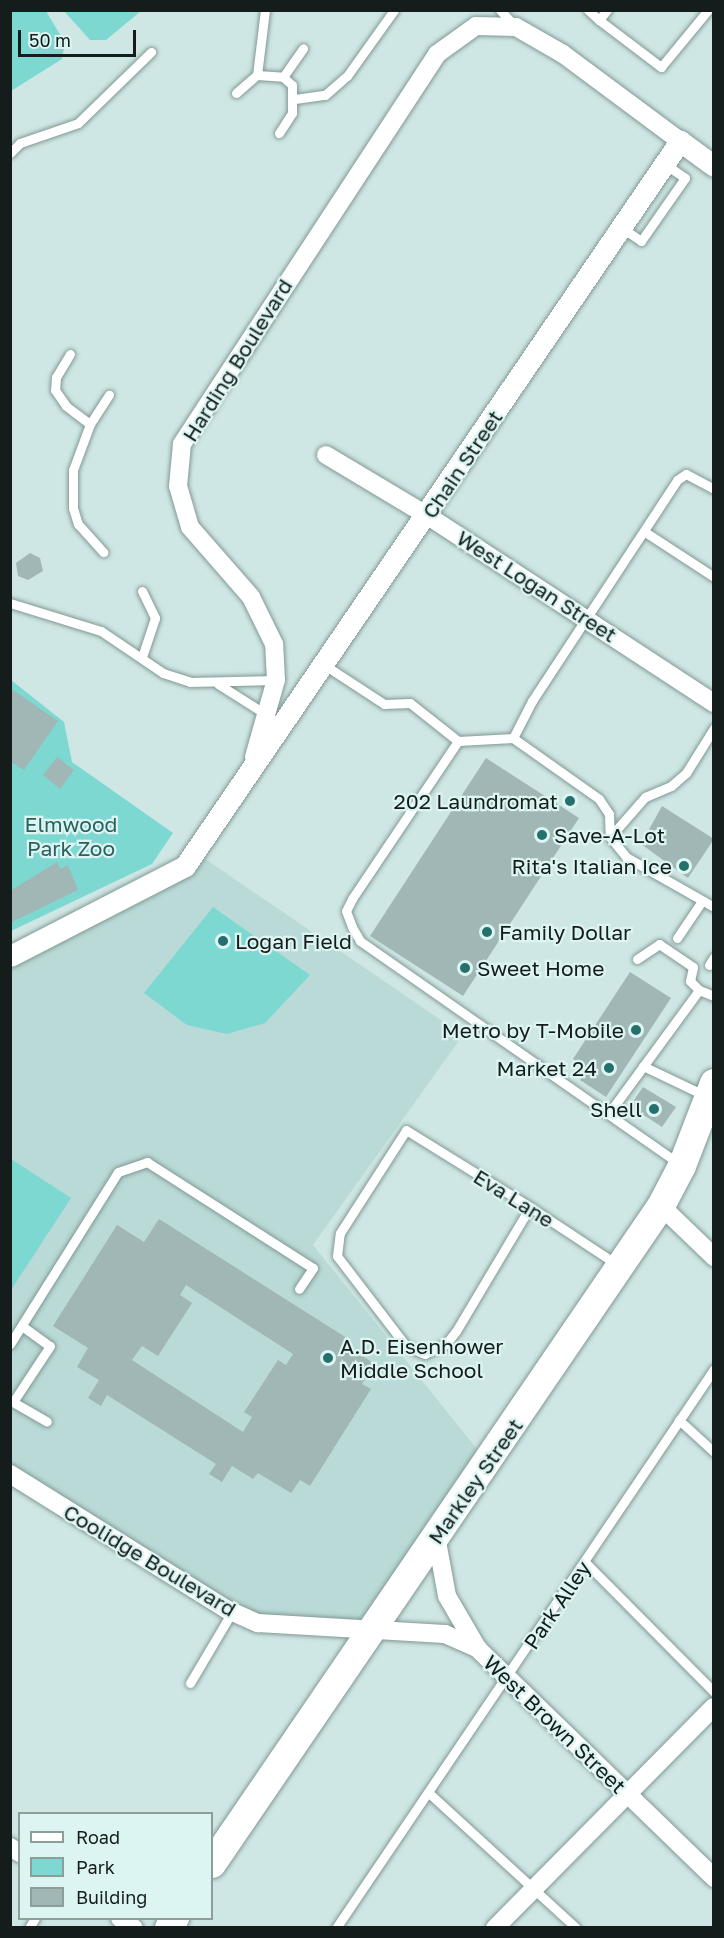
<!DOCTYPE html>
<style>
body{margin:0}
#map{position:relative;width:724px;height:1938px;overflow:hidden;background:#cfe7e4;font-family:"Golos Text",sans-serif}
div>[style]{position:absolute}
[style*='--x']{left:calc(var(--x)*1px);top:calc(var(--y)*1px);width:calc(var(--w)*1px);rotate:calc(var(--a)*1deg)}
.built>*{inset:0;background:#b9dad6}
.green>*{inset:0;background:#7dd8d1}
.building>*{inset:0;background:#a0b7b5}
.roads{filter:drop-shadow(0 0 2px #829996) drop-shadow(0 0 2px #829996)}
.service>*{height:9px;margin:-4.5px;padding:0 4.5px;transform-origin:4.5px;border-radius:4.5px;background:#fff}
.minor>*{height:18px;margin:-9px;padding:0 9px;transform-origin:9px;border-radius:9px;background:#fff}
.tertiary>*{height:21px;margin:-10.5px;padding:0 10.5px;transform-origin:10.5px;border-radius:10.5px;background:#fff}
.trunk>*{height:28px;margin:-14px;padding:0 14px;transform-origin:14px;border-radius:14px;background:#fff}
.dots>*{width:16px;height:16px;translate:-50% -50%;box-sizing:border-box;border:3px solid #dcf4f2;border-radius:50%}
span{translate:-50% -50%;white-space:nowrap;text-align:center;line-height:1.15;-webkit-text-stroke:4.5px #dcf4f2;paint-order:stroke}
.street-label{font-size:21px;color:#141d1c}
.poi-label{font-size:21px;color:#141d1c}
.right{translate:-100% -50%;text-align:right}
.left{translate:0 -50%;text-align:left}
.park-label{font-size:21px;color:#2b615d}
.frame{position:absolute;inset:0;border:12px solid #141d1c;pointer-events:none}
.legend{position:absolute;left:18px;top:1812px;width:195px;height:108px;box-sizing:border-box;background:#dcf4f2;border:2px solid #8c9e9c;margin:0;padding:8px 10px;list-style:none;font-size:18px;color:#141d1c}
.legend li{display:flex;align-items:center;gap:12px;height:30px}
.legend b{width:30px;border:2px solid #8c9e9c}
.scale{position:absolute;left:18px;top:30px;width:118px;height:27px;box-sizing:border-box;border:3px solid #141d1c;border-top:0;padding-left:8px;font-size:18px;line-height:21px;white-space:nowrap;color:#141d1c;-webkit-text-stroke:4px #dcf4f2;paint-order:stroke}
</style>
<div id="map">
<div class="built">
<i style="clip-path:polygon(195px 852px,463px 1035px,313px 1245px,489px 1464px,368px 1632px,258px 1623px,11px 1474px,11px 956px)"></i>
</div>
<div class="green">
<i style="clip-path:polygon(11px 10px,46px 11px,65px 43px,62px 59px,11px 91px)"></i>
<i style="clip-path:polygon(64px 11px,141px 11px,106px 40px,90px 40px)"></i>
<i style="clip-path:polygon(11px 680px,64px 722px,72px 762px,173px 833px,152px 864px,11px 931px)"></i>
<i style="clip-path:polygon(213px 907px,310px 975px,265px 1023px,227px 1034px,187px 1025px,144px 993px)"></i>
<i style="clip-path:polygon(11px 1159px,71px 1198px,11px 1290px)"></i>
</div>
<div class="building">
<i style="clip-path:polygon(30px 553px,40px 558px,43px 571px,28px 580px,18px 576px,16px 563px)"></i>
<i style="clip-path:polygon(10px 688px,58px 721px,24px 770px,10px 761px)"></i>
<i style="clip-path:polygon(57px 757px,74px 770px,60px 789px,43px 775px)"></i>
<i style="clip-path:polygon(486px 758px,579px 818px,463px 996px,370px 936px)"></i>
<i style="clip-path:polygon(662px 806px,714px 839px,688px 878px,641px 844px)"></i>
<i style="clip-path:polygon(57px 862px,60px 869px,68px 865px,78px 890px,10px 923px,10px 891px)"></i>
<i style="clip-path:polygon(630px 972px,671px 998px,606px 1097px,580px 1080px,587px 1069px,573px 1059px)"></i>
<i style="clip-path:polygon(643px 1087px,676px 1107px,662px 1127px,630px 1106px)"></i>
<i style="clip-path:polygon(evenodd,159px 1219px,350px 1340px,346px 1346px,375px 1364px,362px 1384px,371px 1389px,310px 1486px,300px 1480px,291px 1493px,258px 1473px,253px 1479px,232px 1466px,222px 1482px,209px 1474px,216px 1464px,107px 1395px,101px 1406px,88px 1398px,99px 1380px,77px 1367px,88px 1348px,53px 1326px,117px 1225px,144px 1242px,159px 1219px,186px 1285px,293px 1354px,286px 1365px,278px 1360px,244px 1412px,252px 1417px,243px 1432px,132px 1360px,142px 1346px,158px 1356px,192px 1303px,180px 1295px,186px 1285px)"></i>
</div>
<div class="roads">
<div class="service">
<i style="--x:500;--y:10;--w:22;--a:47"></i>
<i style="--x:588;--y:10;--w:15;--a:42"></i>
<i style="--x:607;--y:10;--w:13;--a:129"></i>
<i style="--x:599;--y:20;--w:78;--a:37.2"></i>
<i style="--x:661;--y:67;--w:74;--a:-50.5"></i>
<i style="--x:257;--y:75;--w:65;--a:-83"></i>
<i style="--x:283;--y:77;--w:35;--a:-55"></i>
<i style="--x:236;--y:93;--w:28;--a:-41"></i>
<i style="--x:257;--y:75;--w:26;--a:4"></i>
<i style="--x:283;--y:77;--w:12;--a:42"></i>
<i style="--x:292;--y:85;--w:28;--a:90"></i>
<i style="--x:292;--y:113;--w:24;--a:123"></i>
<i style="--x:295;--y:99;--w:30;--a:-8"></i>
<i style="--x:325;--y:95;--w:29;--a:-41"></i>
<i style="--x:347;--y:76;--w:81;--a:-54.5"></i>
<i style="--x:10;--y:153;--w:14;--a:-45"></i>
<i style="--x:20;--y:143;--w:61;--a:-19"></i>
<i style="--x:78;--y:123;--w:102;--a:-44.2"></i>
<i style="--x:622;--y:228;--w:23;--a:34"></i>
<i style="--x:641;--y:241;--w:77;--a:-55.1"></i>
<i style="--x:685;--y:178;--w:24;--a:-145"></i>
<i style="--x:70;--y:354;--w:27;--a:121"></i>
<i style="--x:56;--y:377;--w:13;--a:94"></i>
<i style="--x:55;--y:390;--w:19;--a:55"></i>
<i style="--x:66;--y:406;--w:30;--a:37"></i>
<i style="--x:90;--y:424;--w:35;--a:-57"></i>
<i style="--x:90;--y:424;--w:49;--a:110.3"></i>
<i style="--x:73;--y:470;--w:38;--a:90"></i>
<i style="--x:73;--y:508;--w:17;--a:73"></i>
<i style="--x:78;--y:524;--w:38;--a:48"></i>
<i style="--x:645;--y:532;--w:82;--a:33.1"></i>
<i style="--x:142;--y:591;--w:30;--a:64"></i>
<i style="--x:155;--y:618;--w:41;--a:108.4"></i>
<i style="--x:10;--y:603;--w:95;--a:17.1"></i>
<i style="--x:101;--y:631;--w:75;--a:34.1"></i>
<i style="--x:163;--y:673;--w:28;--a:18"></i>
<i style="--x:190;--y:682;--w:86;--a:-1.3"></i>
<i style="--x:326;--y:666;--w:69;--a:33.2"></i>
<i style="--x:384;--y:704;--w:26;--a:-2"></i>
<i style="--x:410;--y:703;--w:61;--a:38.4"></i>
<i style="--x:458;--y:741;--w:55;--a:-3.1"></i>
<i style="--x:513;--y:738;--w:105;--a:35.3"></i>
<i style="--x:599;--y:799;--w:18;--a:56"></i>
<i style="--x:609;--y:814;--w:23;--a:88"></i>
<i style="--x:610;--y:837;--w:26;--a:51"></i>
<i style="--x:626;--y:857;--w:101;--a:29.6"></i>
<i style="--x:218;--y:684;--w:58;--a:32.3"></i>
<i style="--x:513;--y:738;--w:42;--a:-62.8"></i>
<i style="--x:532;--y:701;--w:264;--a:-56.7"></i>
<i style="--x:677;--y:480;--w:11;--a:-34"></i>
<i style="--x:686;--y:474;--w:32;--a:28"></i>
<i style="--x:458;--y:741;--w:190;--a:123.9"></i>
<i style="--x:352;--y:899;--w:13;--a:117"></i>
<i style="--x:346;--y:911;--w:17;--a:69"></i>
<i style="--x:352;--y:927;--w:16;--a:60"></i>
<i style="--x:360;--y:941;--w:388;--a:34.9"></i>
<i style="--x:610;--y:837;--w:53;--a:-48.8"></i>
<i style="--x:645;--y:797;--w:28;--a:-23"></i>
<i style="--x:671;--y:786;--w:20;--a:-41"></i>
<i style="--x:686;--y:773;--w:53;--a:-58.1"></i>
<i style="--x:677;--y:938;--w:45;--a:-56"></i>
<i style="--x:637;--y:959;--w:27;--a:-34"></i>
<i style="--x:659;--y:944;--w:41;--a:34.1"></i>
<i style="--x:693;--y:967;--w:14;--a:102"></i>
<i style="--x:690;--y:981;--w:13;--a:45"></i>
<i style="--x:709;--y:965;--w:9;--a:-58"></i>
<i style="--x:643;--y:1066;--w:70;--a:25.5"></i>
<i style="--x:609;--y:1113;--w:152;--a:-53.8"></i>
<i style="--x:699;--y:990;--w:16;--a:22"></i>
<i style="--x:530;--y:1207;--w:144;--a:120.8"></i>
<i style="--x:456;--y:1331;--w:16;--a:128"></i>
<i style="--x:446;--y:1344;--w:23;--a:155"></i>
<i style="--x:425;--y:1354;--w:21;--a:-157"></i>
<i style="--x:406;--y:1346;--w:113;--a:-127.5"></i>
<i style="--x:337;--y:1256;--w:23;--a:-83"></i>
<i style="--x:340;--y:1233;--w:122;--a:-57.3"></i>
<i style="--x:406;--y:1130;--w:146;--a:31.8"></i>
<i style="--x:530;--y:1207;--w:103;--a:33.5"></i>
<i style="--x:22;--y:1326;--w:34;--a:36"></i>
<i style="--x:50;--y:1346;--w:67;--a:123.5"></i>
<i style="--x:13;--y:1402;--w:39;--a:30"></i>
<i style="--x:10;--y:1344;--w:203;--a:-57.9"></i>
<i style="--x:118;--y:1172;--w:31;--a:-19"></i>
<i style="--x:147;--y:1162;--w:197;--a:32.6"></i>
<i style="--x:313;--y:1268;--w:25;--a:124"></i>
<i style="--x:679;--y:1420;--w:47;--a:42.4"></i>
<i style="--x:585;--y:1562;--w:183;--a:45.2"></i>
<i style="--x:190;--y:1683;--w:82;--a:-59.4"></i>
<i style="--x:430;--y:1794;--w:198;--a:42.5"></i>
<i style="--x:29;--y:1928;--w:12;--a:-59"></i>
<i style="--x:336;--y:1928;--w:675;--a:-55.93"></i>
</div>
<div class="minor">
<i style="--x:326;--y:455;--w:119;--a:30.9"></i>
<i style="--x:428;--y:516;--w:342;--a:33.2"></i>
<i style="--x:254;--y:757;--w:80;--a:-74.1"></i>
<i style="--x:276;--y:680;--w:36;--a:-93"></i>
<i style="--x:274;--y:644;--w:52;--a:-116.1"></i>
<i style="--x:251;--y:597;--w:93;--a:-131.1"></i>
<i style="--x:190;--y:527;--w:43;--a:-106.3"></i>
<i style="--x:178;--y:486;--w:42;--a:-84.6"></i>
<i style="--x:182;--y:444;--w:466;--a:-56.8"></i>
<i style="--x:437;--y:54;--w:48;--a:-35.7"></i>
<i style="--x:476;--y:26;--w:40;--a:1.4"></i>
<i style="--x:516;--y:27;--w:54;--a:29.9"></i>
<i style="--x:563;--y:54;--w:146;--a:36.6"></i>
<i style="--x:661;--y:1206;--w:74;--a:43.9"></i>
<i style="--x:10;--y:1474;--w:255;--a:32"></i>
<i style="--x:226;--y:1609;--w:35;--a:24"></i>
<i style="--x:258;--y:1623;--w:187;--a:3.4"></i>
<i style="--x:445;--y:1634;--w:36;--a:24"></i>
<i style="--x:478;--y:1649;--w:329;--a:44.1"></i>
<i style="--x:436;--y:1536;--w:61;--a:79.6"></i>
<i style="--x:447;--y:1596;--w:61;--a:59.7"></i>
<i style="--x:10;--y:1847;--w:12;--a:31"></i>
<i style="--x:120;--y:1918;--w:17;--a:36"></i>
<i style="--x:495;--y:1928;--w:311;--a:-45.3"></i>
</div>
<div class="tertiary">
<i style="--x:10;--y:956;--w:197;--a:-27.2"></i>
<i style="--x:185;--y:866;--w:878;--a:-55.68"></i>
<i style="--x:680;--y:141;--w:42;--a:36.3"></i>
</div>
<div class="trunk">
<i style="--x:212;--y:1864;--w:797;--a:-55.69"></i>
<i style="--x:661;--y:1206;--w:45;--a:-62.3"></i>
<i style="--x:682;--y:1166;--w:89;--a:-68.9"></i>
<i style="--x:169;--y:1928;--w:12;--a:-59"></i>
</div>
</div>
<div class="dots">
<i style="left:570px;top:801px;background:#26706c"></i>
<i style="left:542px;top:835px;background:#26706c"></i>
<i style="left:684px;top:866px;background:#26706c"></i>
<i style="left:487px;top:932px;background:#26706c"></i>
<i style="left:223px;top:941px;background:#26706c"></i>
<i style="left:465px;top:968px;background:#26706c"></i>
<i style="left:636px;top:1030px;background:#26706c"></i>
<i style="left:609px;top:1068px;background:#26706c"></i>
<i style="left:654px;top:1109px;background:#26706c"></i>
<i style="left:328px;top:1358px;background:#26706c"></i>
</div>
<div class="street-label">
<span style="left:237px;top:360px;rotate:-58deg">Harding Boulevard</span>
<span style="left:462px;top:464px;rotate:-56deg">Chain Street</span>
<span style="left:537px;top:586px;rotate:33deg">West Logan Street</span>
<span style="left:514px;top:1198px;rotate:32deg">Eva Lane</span>
<span style="left:475px;top:1481px;rotate:-55deg">Markley Street</span>
<span style="left:150px;top:1560px;rotate:31deg">Coolidge Boulevard</span>
<span style="left:557px;top:1605px;rotate:-56deg">Park Alley</span>
<span style="left:555px;top:1724px;rotate:44deg">West Brown Street</span>
</div>
<div class="poi-label">
<span class="right" style="left:558px;top:801px">202 Laundromat</span>
<span class="left" style="left:554px;top:835px">Save-A-Lot</span>
<span class="right" style="left:672px;top:866px">Rita's Italian Ice</span>
<span class="left" style="left:499px;top:932px">Family Dollar</span>
<span class="left" style="left:235px;top:941px">Logan Field</span>
<span class="left" style="left:477px;top:968px">Sweet Home</span>
<span class="right" style="left:624px;top:1030px">Metro by T-Mobile</span>
<span class="right" style="left:597px;top:1068px">Market 24</span>
<span class="right" style="left:642px;top:1109px">Shell</span>
<span class="left" style="left:340px;top:1358px">A.D. Eisenhower<br>Middle School</span>
</div>
<div class="park-label">
<span style="left:71px;top:836px">Elmwood<br>Park Zoo</span>
</div>
<div class="frame"></div>
<ul class="legend">
<li><b style="height:8px;background:#fff"></b>Road</li>
<li><b style="height:16px;background:#7dd8d1"></b>Park</li>
<li><b style="height:16px;background:#a0b7b5"></b>Building</li>
</ul>
<div class="scale">50 m</div>
</div>
